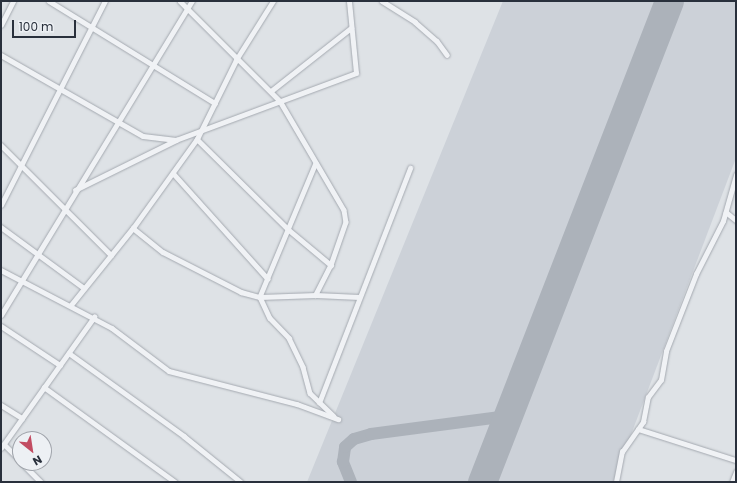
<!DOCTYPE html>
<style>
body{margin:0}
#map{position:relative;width:737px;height:483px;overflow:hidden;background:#dee2e6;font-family:Poppins,sans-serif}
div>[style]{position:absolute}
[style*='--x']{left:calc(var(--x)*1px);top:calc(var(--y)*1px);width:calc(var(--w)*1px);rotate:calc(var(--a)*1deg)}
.built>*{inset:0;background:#ccd1d8}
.taxiway>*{height:12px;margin:-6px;padding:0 6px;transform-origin:6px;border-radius:6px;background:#acb2ba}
.runway>*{height:29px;margin:-14.5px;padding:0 14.5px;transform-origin:14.5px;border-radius:14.5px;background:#acb2ba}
.roads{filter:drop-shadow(0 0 1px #a4a9b0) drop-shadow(0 0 1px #a4a9b0)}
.minor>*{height:4.5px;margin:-2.25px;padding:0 2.25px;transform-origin:2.25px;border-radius:2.25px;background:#f0f2f5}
span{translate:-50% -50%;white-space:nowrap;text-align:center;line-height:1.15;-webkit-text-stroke:3px #edf0f4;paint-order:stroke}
.frame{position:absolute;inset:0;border:2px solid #29303c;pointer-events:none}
.north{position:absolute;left:12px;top:431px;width:40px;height:40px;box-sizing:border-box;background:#edf0f4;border:1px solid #9fa3aa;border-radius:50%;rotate:150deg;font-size:11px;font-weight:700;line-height:16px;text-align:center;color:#29303c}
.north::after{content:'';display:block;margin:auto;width:14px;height:18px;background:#c24c62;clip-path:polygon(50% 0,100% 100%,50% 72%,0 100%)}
.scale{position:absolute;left:12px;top:20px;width:64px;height:18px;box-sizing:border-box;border:2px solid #29303c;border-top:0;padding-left:5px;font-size:12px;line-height:14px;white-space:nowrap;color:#29303c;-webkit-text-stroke:3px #edf0f4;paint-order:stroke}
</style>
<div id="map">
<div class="built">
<i style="clip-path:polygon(503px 1px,736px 1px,736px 158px,613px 482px,307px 482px)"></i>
</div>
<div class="taxiway">
<i style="--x:351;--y:482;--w:22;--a:-112"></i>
<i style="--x:343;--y:462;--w:15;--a:-82"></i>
<i style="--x:345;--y:447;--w:12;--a:-42"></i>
<i style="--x:354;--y:439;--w:18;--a:-16"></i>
<i style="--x:371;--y:434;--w:138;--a:-7.5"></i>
</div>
<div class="runway">
<i style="--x:482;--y:482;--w:516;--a:-68.76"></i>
</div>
<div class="roads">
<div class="minor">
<i style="--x:49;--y:1;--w:195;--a:31.6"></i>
<i style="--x:180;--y:1;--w:141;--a:45"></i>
<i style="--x:280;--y:101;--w:126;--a:59.6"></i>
<i style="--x:344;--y:210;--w:12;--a:81"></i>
<i style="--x:346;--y:222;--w:46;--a:109.2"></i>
<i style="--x:331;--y:265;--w:34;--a:117"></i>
<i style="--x:382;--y:1;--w:39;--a:32"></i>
<i style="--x:415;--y:22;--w:29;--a:41"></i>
<i style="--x:437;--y:41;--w:17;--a:54"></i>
<i style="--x:1;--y:25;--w:27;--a:-63"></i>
<i style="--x:1;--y:55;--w:163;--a:29.7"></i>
<i style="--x:143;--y:136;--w:33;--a:7"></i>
<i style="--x:271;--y:91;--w:102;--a:-38.2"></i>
<i style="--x:197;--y:139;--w:129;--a:44.7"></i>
<i style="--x:289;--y:230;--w:55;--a:39.8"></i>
<i style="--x:1;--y:145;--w:156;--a:45"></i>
<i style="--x:316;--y:163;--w:145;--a:112.7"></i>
<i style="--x:260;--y:297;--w:23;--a:65"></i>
<i style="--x:270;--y:318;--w:28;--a:46"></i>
<i style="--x:289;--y:338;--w:32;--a:64"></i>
<i style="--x:303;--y:367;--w:27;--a:75"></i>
<i style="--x:310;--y:393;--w:33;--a:44"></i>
<i style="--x:173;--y:173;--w:142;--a:48.1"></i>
<i style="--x:75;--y:190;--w:113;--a:-26.3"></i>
<i style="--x:176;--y:140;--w:192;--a:-20.4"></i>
<i style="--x:356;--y:73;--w:72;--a:-95.6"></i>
<i style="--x:1;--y:205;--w:229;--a:-63"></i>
<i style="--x:726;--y:212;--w:13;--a:39"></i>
<i style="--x:1;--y:227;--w:103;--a:36.3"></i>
<i style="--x:133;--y:228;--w:38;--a:39"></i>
<i style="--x:163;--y:252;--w:88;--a:27.1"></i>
<i style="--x:241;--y:292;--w:20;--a:15"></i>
<i style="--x:260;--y:297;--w:56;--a:-2"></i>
<i style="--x:316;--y:295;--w:43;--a:2.7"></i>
<i style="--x:1;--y:270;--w:125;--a:27.6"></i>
<i style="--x:112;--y:328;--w:71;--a:37"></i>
<i style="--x:169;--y:371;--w:132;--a:14.5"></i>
<i style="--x:297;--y:404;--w:44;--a:20.1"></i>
<i style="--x:71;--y:305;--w:99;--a:-51.2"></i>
<i style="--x:133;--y:228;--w:110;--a:-54.3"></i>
<i style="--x:197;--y:139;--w:88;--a:-63.7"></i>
<i style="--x:236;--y:60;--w:70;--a:-57.9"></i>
<i style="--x:1;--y:315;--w:368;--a:-58.7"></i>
<i style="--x:1;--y:326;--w:71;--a:33.5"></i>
<i style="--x:69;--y:353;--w:142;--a:35.8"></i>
<i style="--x:184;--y:436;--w:73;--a:38.9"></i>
<i style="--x:44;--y:387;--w:162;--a:35.9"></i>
<i style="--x:319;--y:403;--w:252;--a:-68.8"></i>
<i style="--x:1;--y:405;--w:25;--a:32"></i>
<i style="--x:638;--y:429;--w:103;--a:17.6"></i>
<i style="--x:4;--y:444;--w:23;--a:45"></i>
<i style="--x:1;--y:448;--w:161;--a:-54.6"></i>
<i style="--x:22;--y:463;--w:27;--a:45"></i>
<i style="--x:616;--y:482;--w:31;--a:-79"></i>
<i style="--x:622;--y:452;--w:37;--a:-55"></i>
<i style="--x:643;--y:422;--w:25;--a:-79"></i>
<i style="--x:648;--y:397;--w:21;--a:-53"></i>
<i style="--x:661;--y:380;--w:29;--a:-80"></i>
<i style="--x:666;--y:351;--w:83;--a:-68.7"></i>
<i style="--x:696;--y:274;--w:59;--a:-63"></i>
<i style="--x:723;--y:221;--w:48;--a:-74.2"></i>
<i style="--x:732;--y:482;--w:11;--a:-68"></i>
</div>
</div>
<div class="frame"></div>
<div class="north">N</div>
<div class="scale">100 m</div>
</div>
